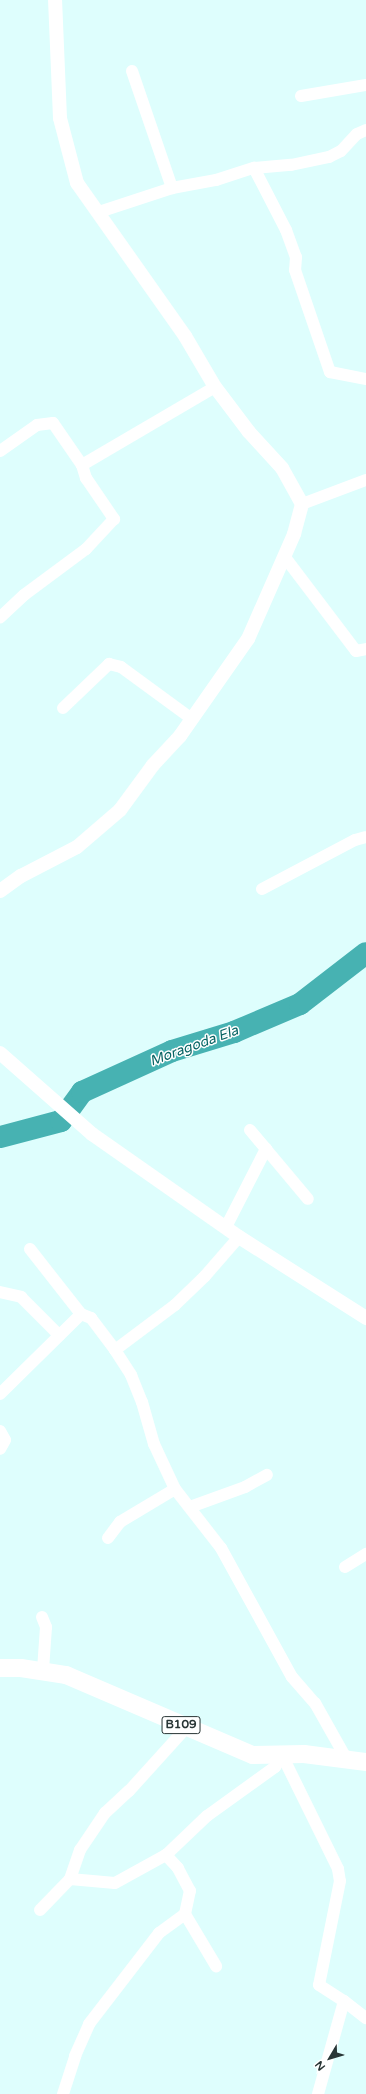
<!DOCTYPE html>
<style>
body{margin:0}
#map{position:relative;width:366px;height:2094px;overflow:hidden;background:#defefd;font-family:"Varela Round",sans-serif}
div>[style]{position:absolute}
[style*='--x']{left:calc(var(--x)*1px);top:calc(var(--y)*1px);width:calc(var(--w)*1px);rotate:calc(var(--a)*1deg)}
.river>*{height:22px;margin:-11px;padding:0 11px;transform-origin:11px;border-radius:11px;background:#47b2b2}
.minor>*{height:12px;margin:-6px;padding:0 6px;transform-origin:6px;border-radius:6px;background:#fff}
.tertiary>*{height:14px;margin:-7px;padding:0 7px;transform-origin:7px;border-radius:7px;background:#fff}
.primary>*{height:18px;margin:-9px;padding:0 9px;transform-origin:9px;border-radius:9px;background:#fff}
span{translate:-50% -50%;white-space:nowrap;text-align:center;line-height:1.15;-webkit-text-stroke:3px #fff;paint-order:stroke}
.shield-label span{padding:1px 3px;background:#fff;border:1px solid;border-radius:3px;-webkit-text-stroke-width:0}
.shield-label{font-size:12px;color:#293636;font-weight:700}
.water-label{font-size:14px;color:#076464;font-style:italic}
.north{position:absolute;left:310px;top:2038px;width:40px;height:40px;-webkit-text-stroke:3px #fff;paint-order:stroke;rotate:232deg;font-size:11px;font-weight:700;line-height:16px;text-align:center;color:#293636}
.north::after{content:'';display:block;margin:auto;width:14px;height:18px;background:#293636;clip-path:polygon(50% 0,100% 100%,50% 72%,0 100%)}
</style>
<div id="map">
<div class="river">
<i style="--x:0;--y:1137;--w:63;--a:-14.7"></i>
<i style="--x:61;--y:1121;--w:36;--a:-54"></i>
<i style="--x:82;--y:1092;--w:99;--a:-24.5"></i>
<i style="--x:172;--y:1051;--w:65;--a:-17"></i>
<i style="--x:234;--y:1032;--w:72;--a:-23"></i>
<i style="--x:300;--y:1004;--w:83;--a:-37.7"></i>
</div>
<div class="minor">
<i style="--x:132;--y:71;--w:124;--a:71.1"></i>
<i style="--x:301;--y:96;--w:66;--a:-9.6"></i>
<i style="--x:254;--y:168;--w:70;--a:62.7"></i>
<i style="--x:286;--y:230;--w:29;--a:70"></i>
<i style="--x:296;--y:257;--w:13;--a:94"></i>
<i style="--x:295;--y:270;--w:108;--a:71.1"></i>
<i style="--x:330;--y:372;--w:37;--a:11"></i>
<i style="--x:99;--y:212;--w:77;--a:-18.2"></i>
<i style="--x:172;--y:188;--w:45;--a:-10.3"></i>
<i style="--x:216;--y:180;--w:40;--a:-18"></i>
<i style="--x:254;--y:168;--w:37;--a:-5"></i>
<i style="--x:291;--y:165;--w:39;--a:-12"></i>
<i style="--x:329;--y:157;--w:13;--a:-27"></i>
<i style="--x:341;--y:151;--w:23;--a:-47"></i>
<i style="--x:357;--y:134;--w:10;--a:-24"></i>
<i style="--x:0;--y:451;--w:45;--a:-35.1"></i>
<i style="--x:37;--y:425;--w:16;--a:-7"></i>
<i style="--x:53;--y:423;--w:51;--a:55.4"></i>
<i style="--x:82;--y:465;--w:14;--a:73"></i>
<i style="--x:86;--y:478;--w:50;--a:55.7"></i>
<i style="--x:114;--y:519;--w:41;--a:133"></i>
<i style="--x:86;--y:549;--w:77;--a:143.4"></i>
<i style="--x:24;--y:595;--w:33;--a:137"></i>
<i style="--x:82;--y:465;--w:154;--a:-30.4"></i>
<i style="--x:302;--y:504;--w:68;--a:-20.6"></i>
<i style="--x:284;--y:556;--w:119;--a:52.8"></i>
<i style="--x:356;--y:651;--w:10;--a:-11"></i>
<i style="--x:63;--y:708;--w:64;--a:-43.7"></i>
<i style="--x:109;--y:664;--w:12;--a:14"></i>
<i style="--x:121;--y:667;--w:88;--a:36.2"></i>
<i style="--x:262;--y:889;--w:105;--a:-27.8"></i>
<i style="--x:355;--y:840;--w:11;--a:-15"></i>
<i style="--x:250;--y:1130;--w:25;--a:50"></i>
<i style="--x:226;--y:1227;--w:88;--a:-62.9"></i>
<i style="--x:266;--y:1149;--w:65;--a:50"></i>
<i style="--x:30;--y:1249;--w:83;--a:51.9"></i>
<i style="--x:0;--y:1292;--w:22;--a:13"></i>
<i style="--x:21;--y:1297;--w:54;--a:45"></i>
<i style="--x:115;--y:1350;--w:30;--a:57"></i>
<i style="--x:131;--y:1375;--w:29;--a:68"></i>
<i style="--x:142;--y:1402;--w:44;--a:74.1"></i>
<i style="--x:154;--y:1444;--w:50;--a:65"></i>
<i style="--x:175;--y:1489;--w:75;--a:52.1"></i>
<i style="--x:221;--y:1548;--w:147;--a:61.2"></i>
<i style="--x:292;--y:1677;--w:35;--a:49"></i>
<i style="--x:315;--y:1703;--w:63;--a:60.6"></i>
<i style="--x:0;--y:1394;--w:114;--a:-44.6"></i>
<i style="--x:81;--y:1314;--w:11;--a:22"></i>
<i style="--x:91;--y:1318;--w:40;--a:53"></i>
<i style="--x:115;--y:1350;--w:75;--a:-36.9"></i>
<i style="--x:175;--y:1305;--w:42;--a:-44"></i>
<i style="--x:205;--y:1276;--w:52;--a:-48.9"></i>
<i style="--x:0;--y:1431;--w:10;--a:61"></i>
<i style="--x:5;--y:1440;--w:10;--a:119"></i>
<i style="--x:190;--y:1507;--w:59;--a:-20"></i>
<i style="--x:245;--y:1487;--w:25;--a:-29"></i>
<i style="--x:108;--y:1538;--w:20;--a:-53"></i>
<i style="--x:120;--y:1522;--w:64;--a:-31"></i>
<i style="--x:345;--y:1567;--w:25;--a:-32"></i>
<i style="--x:42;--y:1617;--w:11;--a:68"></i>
<i style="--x:46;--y:1627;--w:43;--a:94"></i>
<i style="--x:282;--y:1755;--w:127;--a:63.8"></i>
<i style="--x:338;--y:1869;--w:12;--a:81"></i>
<i style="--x:340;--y:1881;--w:106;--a:101.4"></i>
<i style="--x:319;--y:1985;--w:30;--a:33"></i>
<i style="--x:344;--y:2001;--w:97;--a:105.6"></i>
<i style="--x:70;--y:1879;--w:31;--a:-71"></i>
<i style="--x:80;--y:1850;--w:45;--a:-56"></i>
<i style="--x:105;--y:1813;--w:33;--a:-43"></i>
<i style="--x:129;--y:1791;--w:85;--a:-47.9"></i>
<i style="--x:40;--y:1910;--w:43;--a:-45.9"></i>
<i style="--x:70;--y:1879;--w:45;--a:5.1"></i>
<i style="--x:115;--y:1883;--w:58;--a:-28.8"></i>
<i style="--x:166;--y:1855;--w:57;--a:-43.6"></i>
<i style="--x:207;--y:1816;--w:84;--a:-35.8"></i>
<i style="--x:275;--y:1767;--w:14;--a:-60"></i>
<i style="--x:185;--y:1914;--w:61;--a:59.2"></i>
<i style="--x:344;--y:2001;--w:28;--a:38"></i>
<i style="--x:63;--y:2094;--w:40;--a:-72"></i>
<i style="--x:75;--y:2056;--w:35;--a:-66"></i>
<i style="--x:89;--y:2024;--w:115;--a:-52.4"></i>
<i style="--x:159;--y:1933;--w:32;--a:-36"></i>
<i style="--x:185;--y:1914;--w:24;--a:-78"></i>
<i style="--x:190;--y:1891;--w:26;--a:-118"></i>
<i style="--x:178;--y:1868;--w:18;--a:-133"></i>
</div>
<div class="tertiary">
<i style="--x:0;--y:891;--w:26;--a:-36"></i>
<i style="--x:21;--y:876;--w:63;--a:-27.4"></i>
<i style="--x:77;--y:847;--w:57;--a:-40.7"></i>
<i style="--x:120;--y:810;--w:56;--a:-53.7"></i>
<i style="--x:153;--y:765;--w:40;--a:-47"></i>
<i style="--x:180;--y:736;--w:118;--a:-55"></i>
<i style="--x:248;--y:639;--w:115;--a:-66.3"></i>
<i style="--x:294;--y:534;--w:31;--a:-75"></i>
<i style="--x:302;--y:504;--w:41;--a:-119.1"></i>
<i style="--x:282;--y:468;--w:49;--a:-132.5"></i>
<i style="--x:249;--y:432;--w:56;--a:-127.1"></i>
<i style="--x:215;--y:387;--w:59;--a:-120.5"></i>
<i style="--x:185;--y:336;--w:187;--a:-125.2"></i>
<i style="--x:77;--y:183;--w:67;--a:-104.7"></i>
<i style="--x:60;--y:118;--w:118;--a:-92.4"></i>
<i style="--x:0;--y:1053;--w:123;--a:41.4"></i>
<i style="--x:92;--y:1134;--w:179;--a:35"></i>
<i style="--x:239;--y:1237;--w:151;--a:32.5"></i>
</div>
<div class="primary">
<i style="--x:0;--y:1668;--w:21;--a:0"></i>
<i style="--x:21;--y:1668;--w:46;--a:8.8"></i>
<i style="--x:66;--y:1675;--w:203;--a:23.2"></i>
<i style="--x:253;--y:1755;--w:51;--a:-1.1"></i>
<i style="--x:304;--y:1754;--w:63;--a:7.4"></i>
</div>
<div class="shield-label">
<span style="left:181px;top:1725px">B109</span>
</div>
<div class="water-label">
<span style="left:194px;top:1046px;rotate:-20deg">Moragoda Ela</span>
</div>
<div class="north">N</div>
</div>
